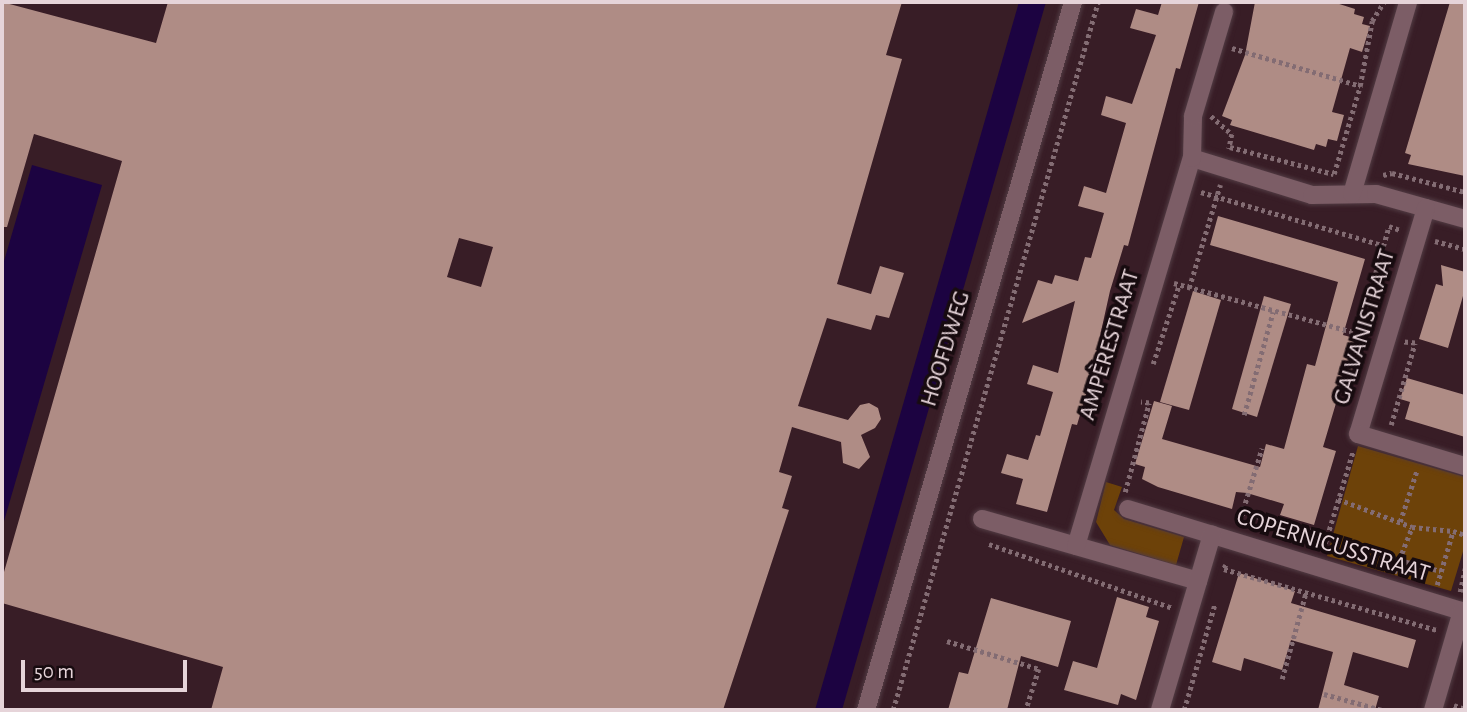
<!DOCTYPE html>
<meta charset="utf-8">
<style>
body{margin:0}
#map{position:relative;width:1467px;height:712px;overflow:hidden;background:#381d26;font-family:"Alegreya Sans",sans-serif}
div>[style]{position:absolute}
[style*='--x']{left:calc(var(--x)*1px);top:calc(var(--y)*1px);width:calc(var(--w)*1px);rotate:calc(var(--a)*1deg)}
.green>*{inset:0;background:#6d4209}
.water>*{inset:0;background:#1c0341}
.building>*{inset:0;background:#af8c85}
.path>*{height:4.5px;margin-top:-2.25px;transform-origin:0;background:repeating-linear-gradient(90deg,#836c73 0 3.5px,transparent 0 7px)}
.roads{filter:drop-shadow(0 0 2px #523c44) drop-shadow(0 0 2px #523c44)}
.minor>*{height:18px;margin:-9px;padding:0 9px;transform-origin:9px;border-radius:9px;background:#7c5d66}
.secondary>*{height:18px;margin:-9px;padding:0 9px;transform-origin:9px;border-radius:9px;background:#7c5d66}
span{translate:-50% -50%;white-space:nowrap;text-align:center;line-height:1.15;-webkit-text-stroke:7px #170b0f;paint-order:stroke}
.street-label{font-size:24px;color:#e6d4d9}
.frame{position:absolute;inset:0;border:4px solid #e6d4d9;pointer-events:none}
.scale{position:absolute;left:21px;top:660px;width:166px;height:32px;box-sizing:border-box;border:4px solid #e6d4d9;border-top:0;padding-left:9px;font-size:21px;line-height:24px;white-space:nowrap;color:#e6d4d9;-webkit-text-stroke:5px #170b0f;paint-order:stroke}
</style>
<div id="map">
<div class="green">
<i style="clip-path:polygon(1358px 446px,1465px 477px,1465px 545px,1451px 591px,1327px 556px)"></i>
<i style="clip-path:polygon(1106px 482px,1122px 487px,1114px 510px,1124px 519px,1184px 537px,1176px 565px,1110px 545px,1096px 522px)"></i>
</div>
<div class="water">
<i style="clip-path:polygon(1019px 2px,1046px 2px,842px 710px,815px 710px)"></i>
<i style="clip-path:polygon(32px 165px,102px 185px,2px 528px,2px 268px)"></i>
</div>
<div class="building">
<i style="clip-path:polygon(evenodd,2px 2px,156px 43px,168px 2px,902px 2px,886px 55px,902px 59px,837px 284px,871px 294px,880px 266px,904px 273px,889px 318px,876px 315px,871px 330px,827px 318px,798px 406px,848px 420px,860px 405px,869px 403px,878px 408px,881px 419px,875px 428px,861px 435px,870px 457px,859px 469px,843px 463px,841px 442px,792px 427px,779px 472px,792px 476px,782px 508px,789px 510px,723px 710px,211px 710px,223px 667px,2px 603px,2px 579px,122px 161px,34px 134px,7px 227px,2px 227px,2px 2px,459px 238px,493px 247px,481px 287px,447px 277px,459px 238px)"></i>
<i style="clip-path:polygon(1162px 2px,1199px 2px,1180px 69px,1176px 68px,1128px 246px,1124px 245px,1110px 291px,1090px 381px,1077px 425px,1072px 424px,1047px 512px,1016px 504px,1023px 479px,1001px 473px,1007px 454px,1028px 460px,1036px 435px,1040px 436px,1053px 392px,1027px 384px,1033px 365px,1058px 373px,1075px 301px,1022px 323px,1038px 280px,1052px 284px,1055px 275px,1078px 281px,1085px 257px,1091px 258px,1104px 213px,1078px 206px,1084px 186px,1106px 193px,1126px 123px,1101px 115px,1106px 96px,1132px 104px,1156px 35px,1130px 28px,1136px 9px,1158px 15px)"></i>
<i style="clip-path:polygon(1255px 2px,1333px 2px,1355px 9px,1354px 14px,1364px 17px,1362px 24px,1370px 26px,1362px 52px,1350px 48px,1332px 112px,1344px 115px,1337px 141px,1328px 139px,1326px 147px,1316px 144px,1314px 150px,1247px 130px,1230px 125px,1232px 120px,1222px 116px,1245px 55px)"></i>
<i style="clip-path:polygon(1450px 2px,1465px 2px,1465px 176px,1408px 164px,1411px 155px,1405px 153px)"></i>
<i style="clip-path:polygon(1218px 216px,1365px 259px,1343px 335px,1354px 338px,1358px 352px,1344px 394px,1339px 393px,1323px 447px,1336px 451px,1314px 525px,1280px 515px,1284px 504px,1247px 493px,1236px 492px,1232px 509px,1158px 487px,1142px 479px,1145px 467px,1135px 464px,1154px 401px,1172px 406px,1162px 439px,1260px 467px,1266px 444px,1284px 449px,1307px 364px,1315px 366px,1338px 282px,1210px 245px)"></i>
<i style="clip-path:polygon(1441px 265px,1465px 272px,1465px 289px,1448px 348px,1419px 339px,1436px 284px,1443px 286px)"></i>
<i style="clip-path:polygon(1193px 291px,1221px 300px,1189px 410px,1160px 402px)"></i>
<i style="clip-path:polygon(1264px 296px,1291px 304px,1257px 417px,1232px 409px)"></i>
<i style="clip-path:polygon(1407px 378px,1465px 395px,1465px 437px,1405px 419px,1410px 402px,1400px 399px)"></i>
<i style="clip-path:polygon(1239px 573px,1295px 591px,1291px 603px,1416px 640px,1408px 668px,1353px 652px,1344px 685px,1379px 696px,1375px 710px,1318px 710px,1333px 652px,1291px 640px,1282px 670px,1244px 658px,1241px 671px,1212px 662px)"></i>
<i style="clip-path:polygon(1117px 597px,1149px 607px,1146px 617px,1159px 621px,1136px 700px,1121px 694px,1118px 705px,1064px 690px,1073px 661px,1097px 668px)"></i>
<i style="clip-path:polygon(991px 598px,1071px 621px,1058px 667px,1021px 656px,1007px 710px,948px 710px,959px 672px,968px 674px)"></i>
</div>
<div class="path">
<i style="--x:1232;--y:48;--w:134;--a:16.4"></i>
<i style="--x:1211;--y:116;--w:28;--a:41"></i>
<i style="--x:1232;--y:134;--w:15;--a:101"></i>
<i style="--x:1230;--y:147;--w:107;--a:14.6"></i>
<i style="--x:1334;--y:174;--w:92;--a:-73.5"></i>
<i style="--x:1360;--y:86;--w:66;--a:-79.5"></i>
<i style="--x:1372;--y:21;--w:22;--a:-58"></i>
<i style="--x:1383;--y:175;--w:9;--a:-13"></i>
<i style="--x:1392;--y:173;--w:75;--a:14.6"></i>
<i style="--x:1201;--y:192;--w:189;--a:16.3"></i>
<i style="--x:1435;--y:241;--w:31;--a:15"></i>
<i style="--x:1174;--y:283;--w:201;--a:15.3"></i>
<i style="--x:1189;--y:288;--w:108;--a:-73.2"></i>
<i style="--x:1358;--y:334;--w:112;--a:-74"></i>
<i style="--x:1389;--y:226;--w:12;--a:20"></i>
<i style="--x:1153;--y:364;--w:83;--a:-71.8"></i>
<i style="--x:1244;--y:415;--w:107;--a:-74.3"></i>
<i style="--x:1391;--y:425;--w:85;--a:-73.7"></i>
<i style="--x:1415;--y:343;--w:11;--a:-175"></i>
<i style="--x:1125;--y:492;--w:92;--a:-74.9"></i>
<i style="--x:1149;--y:403;--w:8;--a:-173"></i>
<i style="--x:1338;--y:499;--w:79;--a:20.7"></i>
<i style="--x:1242;--y:512;--w:87;--a:15.3"></i>
<i style="--x:1400;--y:522;--w:55;--a:-71.9"></i>
<i style="--x:1239;--y:523;--w:78;--a:-73"></i>
<i style="--x:989;--y:544;--w:195;--a:19.2"></i>
<i style="--x:1323;--y:550;--w:103;--a:-73.1"></i>
<i style="--x:1399;--y:560;--w:43;--a:14.7"></i>
<i style="--x:1226;--y:565;--w:4;--a:117"></i>
<i style="--x:1224;--y:569;--w:222;--a:16"></i>
<i style="--x:1394;--y:573;--w:49;--a:-68.6"></i>
<i style="--x:1412;--y:527;--w:41;--a:5.6"></i>
<i style="--x:1437;--y:585;--w:56;--a:-73.5"></i>
<i style="--x:1453;--y:531;--w:13;--a:18"></i>
<i style="--x:1460;--y:592;--w:24;--a:-78"></i>
<i style="--x:947;--y:641;--w:96;--a:16.9"></i>
<i style="--x:1039;--y:669;--w:43;--a:107.6"></i>
<i style="--x:1282;--y:679;--w:90;--a:-74.6"></i>
<i style="--x:1324;--y:694;--w:60;--a:15.4"></i>
<i style="--x:1454;--y:705;--w:12;--a:20"></i>
<i style="--x:893;--y:710;--w:737;--a:-73.85"></i>
<i style="--x:1184;--y:710;--w:111;--a:-73.8"></i>
</div>
<div class="roads">
<div class="minor">
<i style="--x:1192;--y:158;--w:126;--a:17.1"></i>
<i style="--x:1312;--y:195;--w:64;--a:-0.9"></i>
<i style="--x:1376;--y:194;--w:92;--a:15.7"></i>
<i style="--x:1352;--y:194;--w:200;--a:-73.7"></i>
<i style="--x:1426;--y:208;--w:236;--a:106.7"></i>
<i style="--x:1358;--y:434;--w:112;--a:16.7"></i>
<i style="--x:1128;--y:509;--w:349;--a:17"></i>
<i style="--x:1462;--y:611;--w:103;--a:106.3"></i>
<i style="--x:982;--y:519;--w:225;--a:16"></i>
<i style="--x:1076;--y:546;--w:405;--a:-73.4"></i>
<i style="--x:1192;--y:158;--w:42;--a:-88.6"></i>
<i style="--x:1193;--y:116;--w:109;--a:-73.4"></i>
<i style="--x:1160;--y:710;--w:183;--a:-73.5"></i>
</div>
<div class="secondary">
<i style="--x:866;--y:710;--w:738;--a:-73.7"></i>
</div>
</div>
<div class="street-label">
<span style="left:1365px;top:327px;rotate:-73deg">GALVANISTRAAT</span>
<span style="left:1110px;top:345px;rotate:-73deg">AMPÈRESTRAAT</span>
<span style="left:946px;top:349px;rotate:-73deg">HOOFDWEG</span>
<span style="left:1333px;top:546px;rotate:17deg">COPERNICUSSTRAAT</span>
</div>
<div class="frame"></div>
<div class="scale">50 m</div>
</div>
